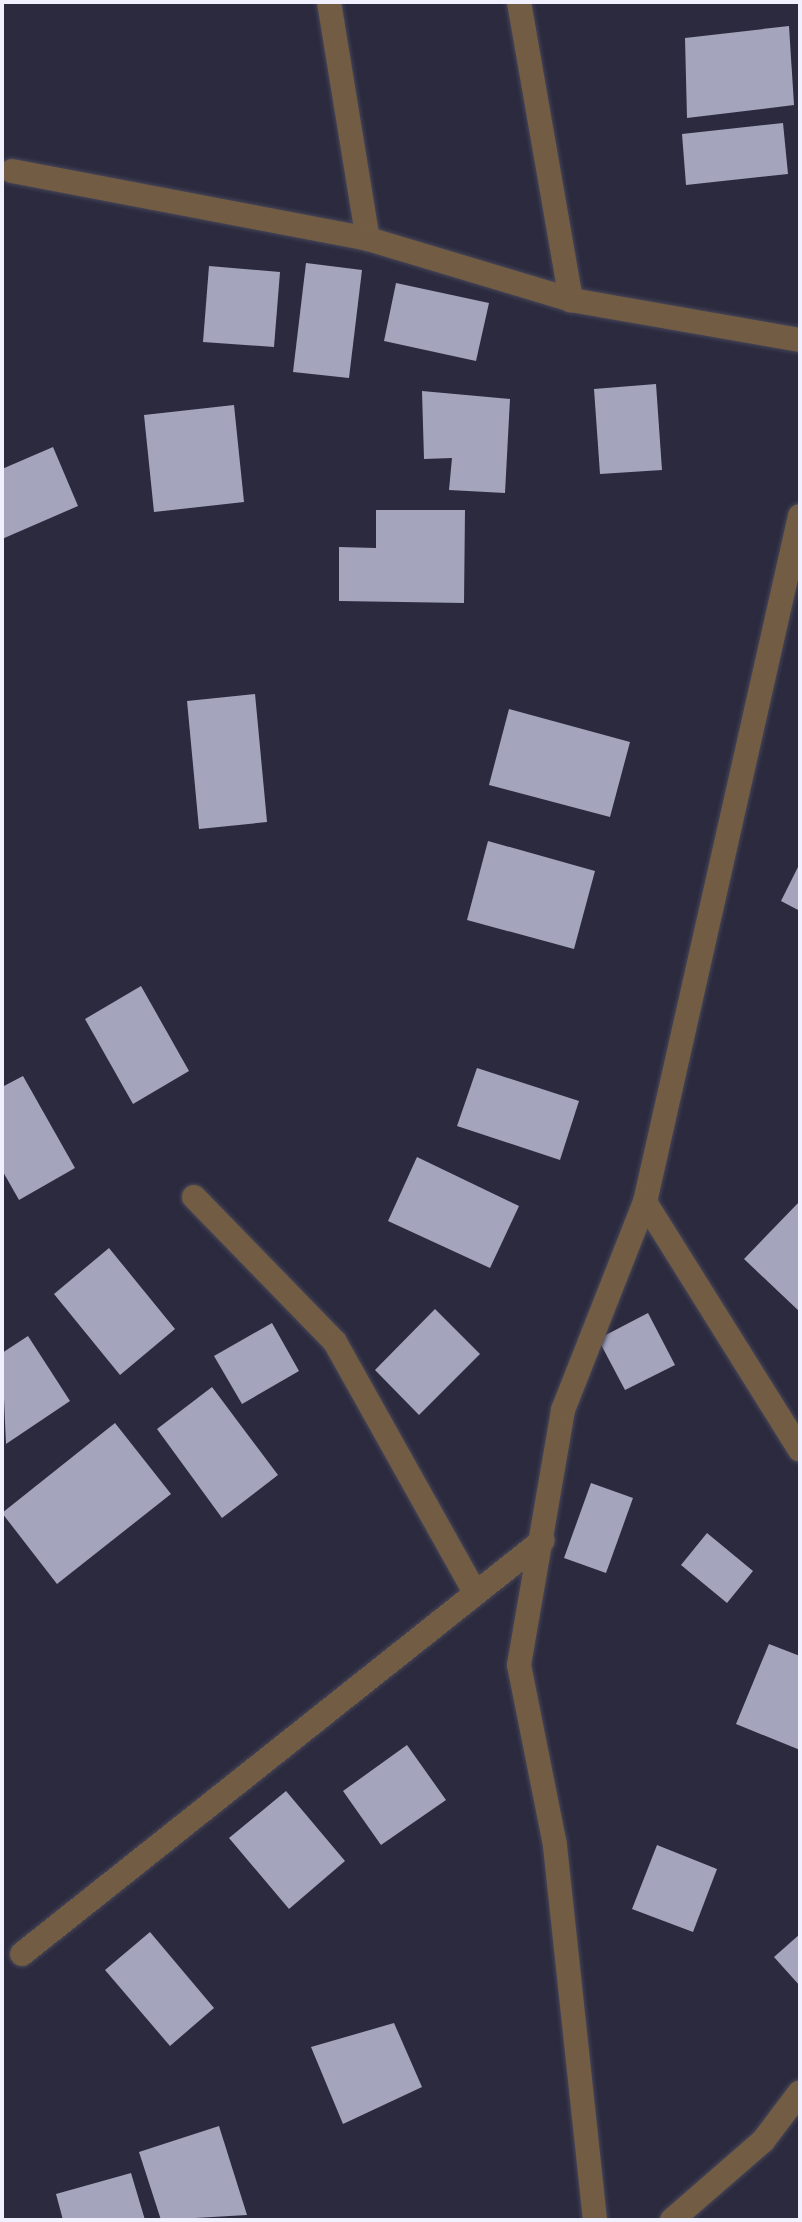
<!DOCTYPE html>
<style>
body{margin:0}
#map{position:relative;width:802px;height:2222px;overflow:hidden;background:#2b2a3e;font-family:"IBM Plex Sans",sans-serif}
div>[style]{position:absolute}
[style*='--x']{left:calc(var(--x)*1px);top:calc(var(--y)*1px);width:calc(var(--w)*1px);rotate:calc(var(--a)*1deg)}
.building>*{inset:0;background:#a4a4bd}
.roads{filter:drop-shadow(0 0 2px #474659) drop-shadow(0 0 2px #474659)}
.minor>*{height:24px;margin:-12px;padding:0 12px;transform-origin:12px;border-radius:12px;background:#725d44}
span{translate:-50% -50%;white-space:nowrap;text-align:center;line-height:1.15;-webkit-text-stroke:8px #212033;paint-order:stroke}
.frame{position:absolute;inset:0;border:4px solid #f0f0fe;pointer-events:none}
</style>
<div id="map">
<div class="building">
<i style="clip-path:polygon(789px 26px,794px 105px,687px 118px,685px 38px)"></i>
<i style="clip-path:polygon(783px 123px,788px 174px,686px 185px,682px 134px)"></i>
<i style="clip-path:polygon(306px 263px,362px 270px,349px 378px,293px 372px)"></i>
<i style="clip-path:polygon(209px 266px,280px 272px,274px 347px,203px 342px)"></i>
<i style="clip-path:polygon(396px 283px,489px 303px,476px 361px,384px 341px)"></i>
<i style="clip-path:polygon(656px 384px,662px 470px,600px 474px,594px 389px)"></i>
<i style="clip-path:polygon(422px 391px,510px 399px,505px 493px,449px 490px,452px 458px,424px 459px)"></i>
<i style="clip-path:polygon(234px 405px,244px 502px,154px 512px,144px 415px)"></i>
<i style="clip-path:polygon(53px 447px,78px 506px,2px 539px,2px 469px)"></i>
<i style="clip-path:polygon(376px 510px,465px 510px,464px 603px,339px 601px,339px 547px,376px 548px)"></i>
<i style="clip-path:polygon(255px 694px,267px 822px,199px 829px,187px 701px)"></i>
<i style="clip-path:polygon(509px 709px,630px 742px,610px 817px,489px 785px)"></i>
<i style="clip-path:polygon(488px 841px,595px 871px,574px 949px,467px 920px)"></i>
<i style="clip-path:polygon(800px 863px,800px 911px,781px 901px)"></i>
<i style="clip-path:polygon(141px 986px,189px 1071px,133px 1104px,85px 1019px)"></i>
<i style="clip-path:polygon(477px 1068px,579px 1101px,560px 1160px,457px 1126px)"></i>
<i style="clip-path:polygon(23px 1076px,75px 1168px,19px 1200px,2px 1170px,2px 1087px)"></i>
<i style="clip-path:polygon(417px 1157px,519px 1206px,490px 1268px,388px 1221px)"></i>
<i style="clip-path:polygon(800px 1201px,800px 1312px,744px 1259px)"></i>
<i style="clip-path:polygon(109px 1248px,175px 1329px,120px 1375px,54px 1294px)"></i>
<i style="clip-path:polygon(435px 1309px,480px 1354px,419px 1415px,375px 1370px)"></i>
<i style="clip-path:polygon(648px 1313px,675px 1365px,625px 1390px,598px 1339px)"></i>
<i style="clip-path:polygon(272px 1323px,299px 1371px,242px 1404px,214px 1356px)"></i>
<i style="clip-path:polygon(28px 1336px,70px 1401px,6px 1444px,2px 1353px)"></i>
<i style="clip-path:polygon(212px 1387px,278px 1475px,222px 1518px,157px 1429px)"></i>
<i style="clip-path:polygon(115px 1423px,171px 1494px,57px 1584px,2px 1513px)"></i>
<i style="clip-path:polygon(591px 1483px,633px 1498px,606px 1573px,564px 1558px)"></i>
<i style="clip-path:polygon(707px 1533px,753px 1571px,727px 1603px,681px 1565px)"></i>
<i style="clip-path:polygon(769px 1644px,800px 1656px,800px 1750px,736px 1724px)"></i>
<i style="clip-path:polygon(407px 1745px,446px 1800px,381px 1845px,343px 1791px)"></i>
<i style="clip-path:polygon(286px 1791px,345px 1861px,289px 1909px,229px 1838px)"></i>
<i style="clip-path:polygon(657px 1845px,717px 1869px,693px 1932px,632px 1909px)"></i>
<i style="clip-path:polygon(150px 1932px,214px 2008px,170px 2046px,105px 1970px)"></i>
<i style="clip-path:polygon(800px 1934px,800px 1986px,774px 1957px)"></i>
<i style="clip-path:polygon(394px 2023px,422px 2087px,343px 2124px,311px 2047px)"></i>
<i style="clip-path:polygon(219px 2126px,247px 2215px,161px 2220px,139px 2152px)"></i>
<i style="clip-path:polygon(131px 2173px,145px 2220px,63px 2220px,56px 2194px)"></i>
</div>
<div class="roads">
<div class="minor">
<i style="--x:329;--y:2;--w:240;--a:80.7"></i>
<i style="--x:519;--y:2;--w:303;--a:80.1"></i>
<i style="--x:571;--y:300;--w:232;--a:9.9"></i>
<i style="--x:12;--y:171;--w:362;--a:10.8"></i>
<i style="--x:368;--y:239;--w:212;--a:16.7"></i>
<i style="--x:800;--y:516;--w:703;--a:102.73"></i>
<i style="--x:645;--y:1202;--w:292;--a:58"></i>
<i style="--x:194;--y:1197;--w:202;--a:45.8"></i>
<i style="--x:335;--y:1342;--w:283;--a:60.8"></i>
<i style="--x:22;--y:1954;--w:665;--a:-38.47"></i>
<i style="--x:595;--y:2220;--w:377;--a:-96.1"></i>
<i style="--x:555;--y:1845;--w:184;--a:-101.3"></i>
<i style="--x:519;--y:1665;--w:259;--a:-80.2"></i>
<i style="--x:563;--y:1410;--w:224;--a:-68.5"></i>
<i style="--x:672;--y:2220;--w:121;--a:-41"></i>
<i style="--x:763;--y:2141;--w:61;--a:-52.9"></i>
</div>
</div>
<div class="frame"></div>
</div>
